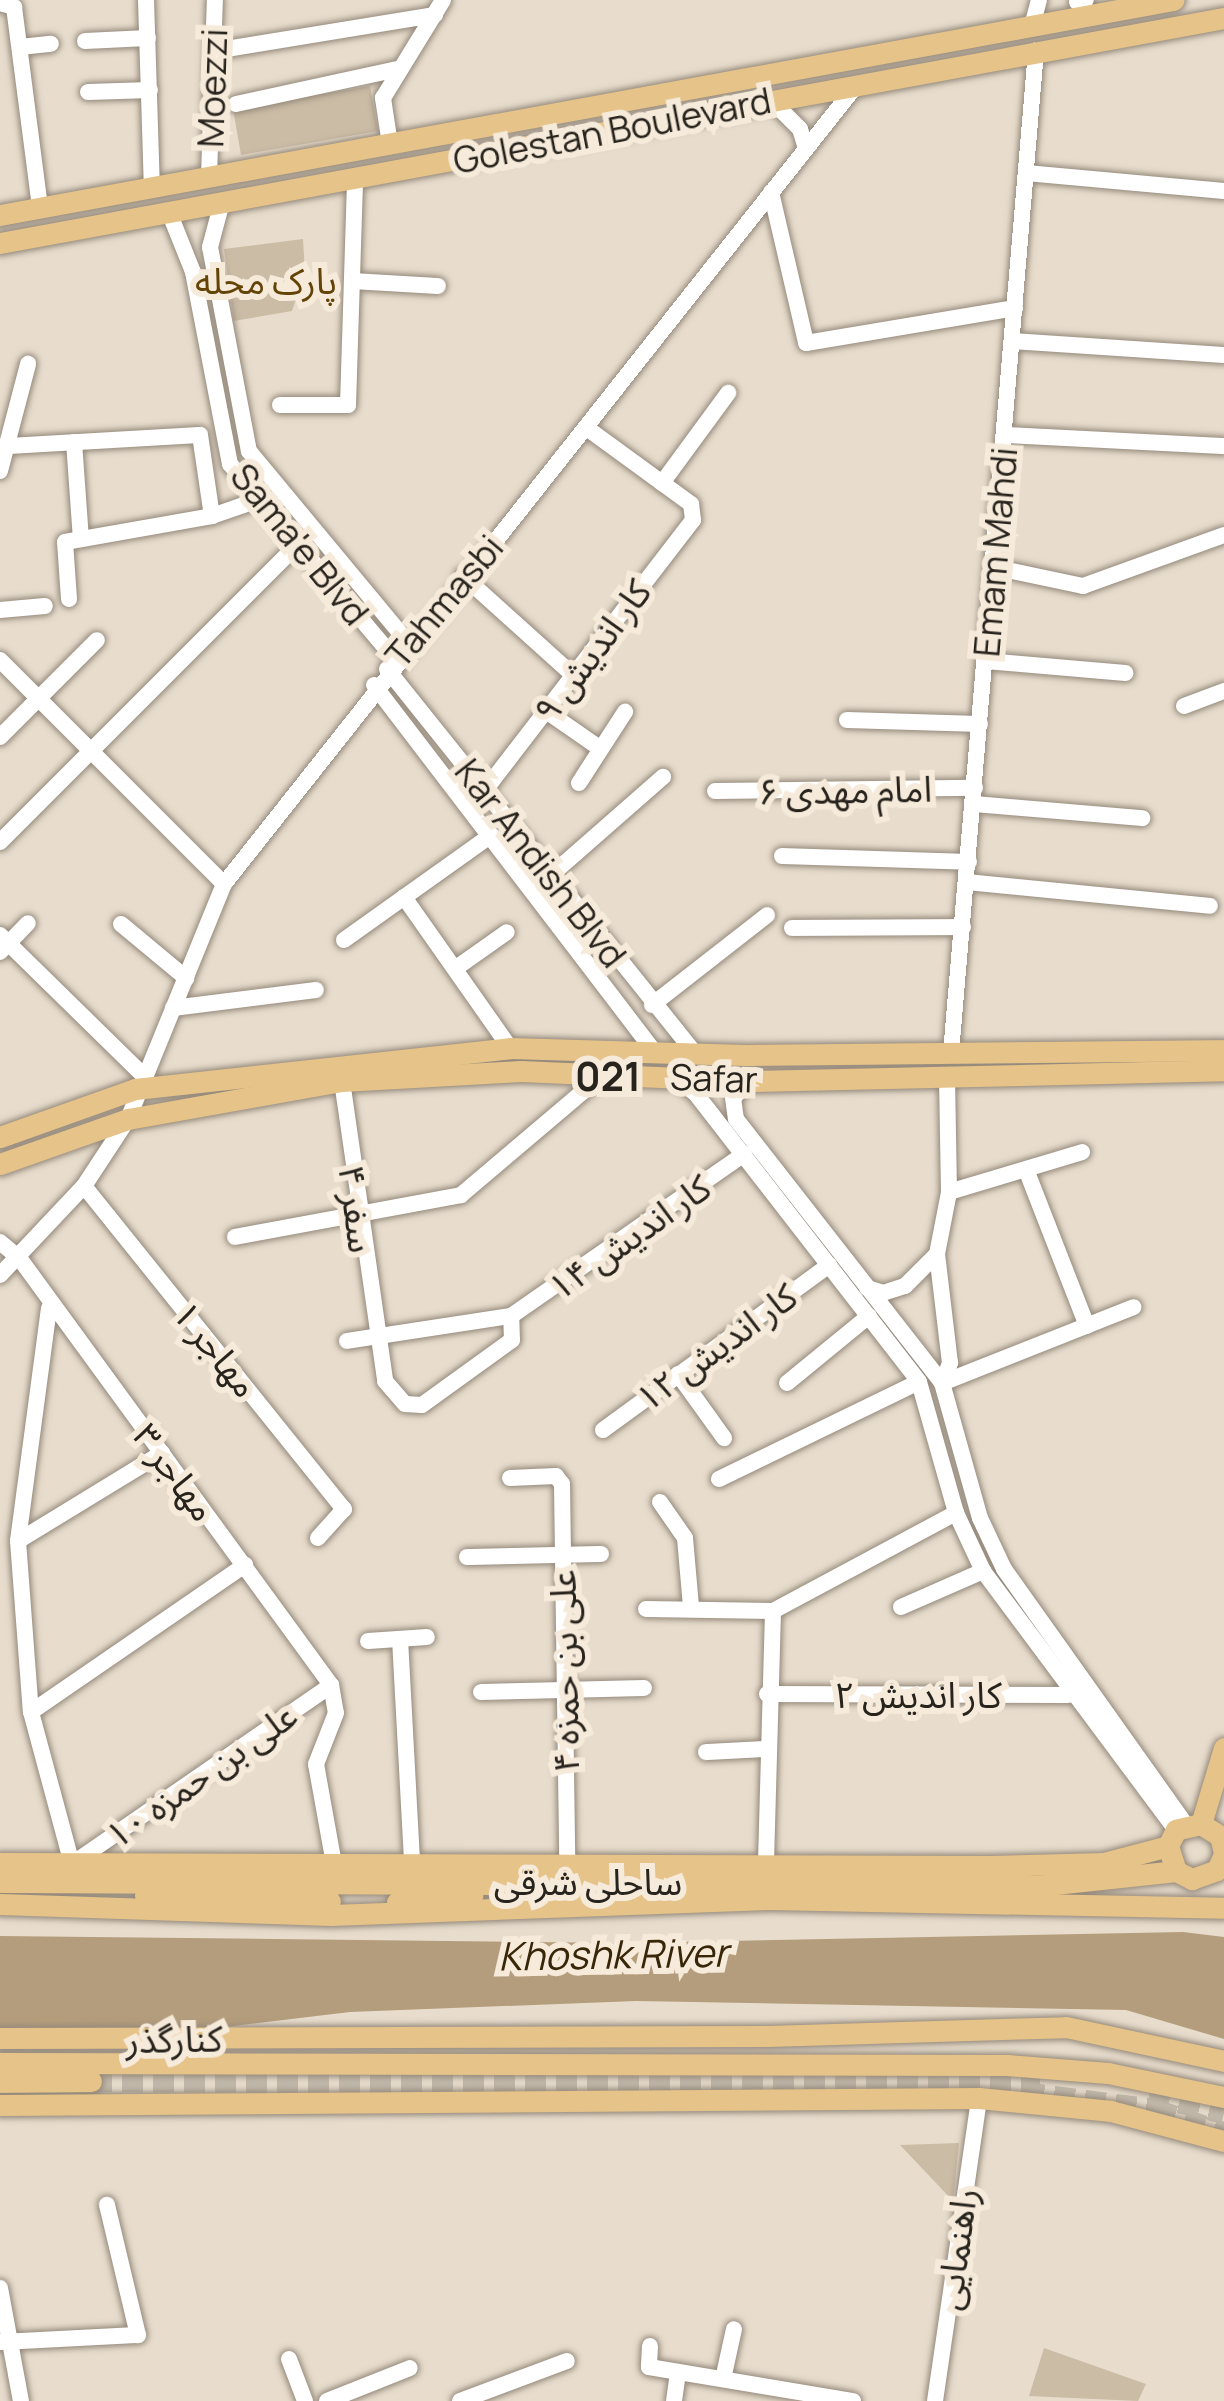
<!DOCTYPE html>
<meta charset="utf-8">
<style>
body{margin:0}
#map{position:relative;width:1224px;height:2401px;overflow:hidden;background:#e8ddcd;font-family:Manrope,"Noto Sans Arabic",sans-serif}
div>[style]{position:absolute}
[style*='--x']{left:calc(var(--x)*1px);top:calc(var(--y)*1px);width:calc(var(--w)*1px);rotate:calc(var(--a)*1deg)}
.green>*{inset:0;background:#cbbca6}
.water>*{inset:0;background:#b49d7c}
.major-tunnel>*{height:21px;margin-top:-10.5px;transform-origin:0;background:repeating-linear-gradient(90deg,#c1b8aa 0 21px,transparent 0 31px)}
.roads{filter:drop-shadow(0 0 3px #94897b) drop-shadow(0 0 3px #94897b)}
.minor>*{height:16px;margin:-8px;padding:0 8px;transform-origin:8px;border-radius:8px;background:#fff}
.major>*{height:21px;margin:-10.5px;padding:0 10.5px;transform-origin:10.5px;border-radius:10.5px;background:#e6c389}
span{translate:-50% -50%;white-space:nowrap;text-align:center;line-height:1.15;-webkit-text-stroke:12px #f6eada;paint-order:stroke}
.street-label{font-size:36px;color:#27231d}
.park-label{font-size:36px;color:#634306}
.neighbourhood-label{font-size:39px;color:#27231d;font-weight:700}
.water-label{font-size:39px;color:#382609;font-style:italic}
</style>
<div id="map">
<div class="green">
<i style="clip-path:polygon(370px 86px,378px 131px,241px 155px,233px 109px)"></i>
<i style="clip-path:polygon(303px 239px,305px 273px,292px 311px,234px 321px,224px 249px)"></i>
<i style="clip-path:polygon(959px 2143px,953px 2201px,900px 2145px)"></i>
<i style="clip-path:polygon(1044px 2348px,1146px 2384px,1138px 2401px,1029px 2396px)"></i>
</div>
<div class="water">
<i style="clip-path:polygon(1183px 1932px,1224px 1937px,1224px 2039px,1126px 2010px,636px 2001px,350px 2012px,192px 2031px,0 2030px,0 1936px,625px 1943px)"></i>
</div>
<div class="major-tunnel">
<i style="--x:91;--y:2081;--w:949;--a:0.24"></i>
<i style="--x:1023;--y:2092;--w:133;--a:7.3"></i>
<i style="--x:1155;--y:2109;--w:73;--a:18.4"></i>
<i style="--x:1149;--y:2095;--w:77;--a:13.5"></i>
</div>
<div class="roads">
<div class="minor">
<i style="--x:146;--y:0;--w:187;--a:88.2"></i>
<i style="--x:1077;--y:2;--w:9;--a:-13"></i>
<i style="--x:0;--y:3;--w:15;--a:16"></i>
<i style="--x:14;--y:7;--w:202;--a:82.6"></i>
<i style="--x:1032;--y:26;--w:27;--a:-75"></i>
<i style="--x:85;--y:41;--w:63;--a:-2.7"></i>
<i style="--x:20;--y:47;--w:31;--a:-6"></i>
<i style="--x:214;--y:51;--w:224;--a:-9.3"></i>
<i style="--x:88;--y:92;--w:62;--a:-1.8"></i>
<i style="--x:771;--y:100;--w:41;--a:45"></i>
<i style="--x:800;--y:129;--w:17;--a:73"></i>
<i style="--x:236;--y:104;--w:166;--a:-12.2"></i>
<i style="--x:390;--y:144;--w:47;--a:-98.7"></i>
<i style="--x:383;--y:98;--w:115;--a:-58.5"></i>
<i style="--x:1026;--y:173;--w:199;--a:5.2"></i>
<i style="--x:209;--y:177;--w:177;--a:-88.1"></i>
<i style="--x:771;--y:192;--w:155;--a:76.9"></i>
<i style="--x:806;--y:343;--w:212;--a:-9.5"></i>
<i style="--x:222;--y:202;--w:47;--a:104.9"></i>
<i style="--x:210;--y:247;--w:208;--a:79.2"></i>
<i style="--x:249;--y:451;--w:251;--a:50.3"></i>
<i style="--x:169;--y:212;--w:65;--a:68.2"></i>
<i style="--x:193;--y:272;--w:196;--a:79.1"></i>
<i style="--x:230;--y:464;--w:255;--a:49.8"></i>
<i style="--x:352;--y:281;--w:86;--a:3.3"></i>
<i style="--x:1012;--y:341;--w:212;--a:3.8"></i>
<i style="--x:280;--y:405;--w:68;--a:0"></i>
<i style="--x:348;--y:405;--w:226;--a:-88.2"></i>
<i style="--x:1005;--y:435;--w:219;--a:2.9"></i>
<i style="--x:74;--y:442;--w:97;--a:85.9"></i>
<i style="--x:8;--y:446;--w:192;--a:-3.3"></i>
<i style="--x:200;--y:435;--w:82;--a:81.6"></i>
<i style="--x:0;--y:471;--w:111;--a:-75.3"></i>
<i style="--x:662;--y:483;--w:112;--a:-53.7"></i>
<i style="--x:993;--y:567;--w:92;--a:11.9"></i>
<i style="--x:1083;--y:586;--w:150;--a:-19.9"></i>
<i style="--x:463;--y:576;--w:148;--a:42"></i>
<i style="--x:69;--y:599;--w:57;--a:-94"></i>
<i style="--x:65;--y:542;--w:149;--a:-10"></i>
<i style="--x:212;--y:516;--w:49;--a:-19.2"></i>
<i style="--x:0;--y:610;--w:45;--a:-5.1"></i>
<i style="--x:0;--y:660;--w:317;--a:45"></i>
<i style="--x:986;--y:661;--w:140;--a:4.9"></i>
<i style="--x:387;--y:669;--w:494;--a:51.3"></i>
<i style="--x:374;--y:685;--w:462;--a:52.6"></i>
<i style="--x:1184;--y:706;--w:43;--a:-20.6"></i>
<i style="--x:546;--y:711;--w:63;--a:34.7"></i>
<i style="--x:847;--y:720;--w:133;--a:1.7"></i>
<i style="--x:0;--y:737;--w:137;--a:-45"></i>
<i style="--x:579;--y:783;--w:85;--a:-57.1"></i>
<i style="--x:485;--y:790;--w:341;--a:-52.4"></i>
<i style="--x:693;--y:520;--w:16;--a:-97"></i>
<i style="--x:691;--y:504;--w:127;--a:-143.9"></i>
<i style="--x:715;--y:791;--w:260;--a:-0.7"></i>
<i style="--x:974;--y:804;--w:169;--a:4.8"></i>
<i style="--x:0;--y:842;--w:420;--a:-45"></i>
<i style="--x:782;--y:856;--w:187;--a:1.8"></i>
<i style="--x:551;--y:875;--w:149;--a:-41.2"></i>
<i style="--x:967;--y:882;--w:244;--a:5.6"></i>
<i style="--x:404;--y:897;--w:184;--a:54.9"></i>
<i style="--x:121;--y:924;--w:85;--a:39.7"></i>
<i style="--x:792;--y:928;--w:171;--a:-0.3"></i>
<i style="--x:0;--y:935;--w:200;--a:44.4"></i>
<i style="--x:344;--y:940;--w:181;--a:-35.5"></i>
<i style="--x:0;--y:952;--w:40;--a:-46"></i>
<i style="--x:456;--y:968;--w:62;--a:-35.2"></i>
<i style="--x:652;--y:1005;--w:146;--a:-38"></i>
<i style="--x:173;--y:1008;--w:144;--a:-7.2"></i>
<i style="--x:951;--y:1053;--w:1006;--a:-85.15"></i>
<i style="--x:673;--y:1077;--w:29;--a:36"></i>
<i style="--x:696;--y:1094;--w:364;--a:52.2"></i>
<i style="--x:919;--y:1382;--w:136;--a:74.2"></i>
<i style="--x:956;--y:1513;--w:64;--a:65"></i>
<i style="--x:983;--y:1571;--w:323;--a:53.3"></i>
<i style="--x:342;--y:1081;--w:303;--a:81.8"></i>
<i style="--x:385;--y:1381;--w:30;--a:49"></i>
<i style="--x:405;--y:1404;--w:17;--a:3"></i>
<i style="--x:422;--y:1405;--w:111;--a:-35.8"></i>
<i style="--x:512;--y:1340;--w:24;--a:-92"></i>
<i style="--x:749;--y:1081;--w:23;--a:133"></i>
<i style="--x:733;--y:1098;--w:21;--a:82"></i>
<i style="--x:736;--y:1119;--w:335;--a:52"></i>
<i style="--x:942;--y:1383;--w:140;--a:74.3"></i>
<i style="--x:980;--y:1518;--w:56;--a:64.8"></i>
<i style="--x:1004;--y:1569;--w:314;--a:54.6"></i>
<i style="--x:1027;--y:1172;--w:165;--a:68.7"></i>
<i style="--x:84;--y:1186;--w:415;--a:51.2"></i>
<i style="--x:344;--y:1509;--w:39;--a:132"></i>
<i style="--x:949;--y:1192;--w:139;--a:-16.7"></i>
<i style="--x:235;--y:1237;--w:230;--a:-10.5"></i>
<i style="--x:461;--y:1195;--w:189;--a:-40.3"></i>
<i style="--x:0;--y:1242;--w:26;--a:40"></i>
<i style="--x:20;--y:1259;--w:527;--a:53.87"></i>
<i style="--x:331;--y:1685;--w:28;--a:80"></i>
<i style="--x:336;--y:1713;--w:55;--a:111.4"></i>
<i style="--x:316;--y:1764;--w:102;--a:79.8"></i>
<i style="--x:0;--y:1275;--w:122;--a:-46.7"></i>
<i style="--x:84;--y:1186;--w:80;--a:-56.7"></i>
<i style="--x:128;--y:1119;--w:254;--a:-67.8"></i>
<i style="--x:224;--y:884;--w:1017;--a:-51.63"></i>
<i style="--x:867;--y:1288;--w:17;--a:17"></i>
<i style="--x:883;--y:1293;--w:23;--a:-18"></i>
<i style="--x:905;--y:1286;--w:45;--a:-45"></i>
<i style="--x:49;--y:1308;--w:235;--a:97.6"></i>
<i style="--x:18;--y:1541;--w:171;--a:85.7"></i>
<i style="--x:31;--y:1712;--w:157;--a:74.9"></i>
<i style="--x:72;--y:1864;--w:315;--a:-34.6"></i>
<i style="--x:347;--y:1341;--w:166;--a:-8.7"></i>
<i style="--x:511;--y:1316;--w:284;--a:-34.8"></i>
<i style="--x:678;--y:1374;--w:79;--a:54.3"></i>
<i style="--x:787;--y:1383;--w:106;--a:-39.3"></i>
<i style="--x:942;--y:1383;--w:22;--a:-68"></i>
<i style="--x:950;--y:1363;--w:110;--a:-96.8"></i>
<i style="--x:937;--y:1254;--w:63;--a:-79"></i>
<i style="--x:949;--y:1192;--w:114;--a:-91"></i>
<i style="--x:942;--y:1383;--w:206;--a:-21.6"></i>
<i style="--x:603;--y:1430;--w:280;--a:-36.1"></i>
<i style="--x:510;--y:1478;--w:46;--a:-2.5"></i>
<i style="--x:556;--y:1476;--w:10;--a:53"></i>
<i style="--x:562;--y:1484;--w:379;--a:89.2"></i>
<i style="--x:719;--y:1479;--w:222;--a:-25.9"></i>
<i style="--x:660;--y:1502;--w:44;--a:55.2"></i>
<i style="--x:685;--y:1538;--w:68;--a:85"></i>
<i style="--x:18;--y:1541;--w:169;--a:-31.4"></i>
<i style="--x:467;--y:1557;--w:134;--a:-1.3"></i>
<i style="--x:901;--y:1607;--w:90;--a:-23.7"></i>
<i style="--x:646;--y:1609;--w:127;--a:0.9"></i>
<i style="--x:773;--y:1611;--w:208;--a:-28.2"></i>
<i style="--x:400;--y:1639;--w:224;--a:86.9"></i>
<i style="--x:368;--y:1641;--w:59;--a:-3.9"></i>
<i style="--x:481;--y:1692;--w:163;--a:-1.4"></i>
<i style="--x:767;--y:1694;--w:301;--a:0.2"></i>
<i style="--x:31;--y:1712;--w:260;--a:-34.5"></i>
<i style="--x:706;--y:1752;--w:60;--a:-2.9"></i>
<i style="--x:766;--y:1862;--w:251;--a:-88.4"></i>
<i style="--x:0;--y:2288;--w:115;--a:79.5"></i>
<i style="--x:0;--y:2342;--w:138;--a:-2.9"></i>
<i style="--x:138;--y:2335;--w:134;--a:-103.4"></i>
<i style="--x:650;--y:2346;--w:21;--a:93"></i>
<i style="--x:649;--y:2367;--w:207;--a:9.5"></i>
<i style="--x:289;--y:2359;--w:45;--a:69.1"></i>
<i style="--x:723;--y:2379;--w:51;--a:-77.6"></i>
<i style="--x:327;--y:2401;--w:89;--a:-21.7"></i>
<i style="--x:460;--y:2401;--w:114;--a:-20.5"></i>
<i style="--x:674;--y:2401;--w:29;--a:-82"></i>
<i style="--x:935;--y:2401;--w:306;--a:-81.7"></i>
</div>
<div class="major">
<i style="--x:0;--y:215;--w:1193;--a:-10.39"></i>
<i style="--x:0;--y:243;--w:1245;--a:-10.42"></i>
<i style="--x:0;--y:1137;--w:143;--a:-19.6"></i>
<i style="--x:135;--y:1089;--w:377;--a:-6.2"></i>
<i style="--x:510;--y:1048;--w:243;--a:1.7"></i>
<i style="--x:753;--y:1055;--w:471;--a:-0.6"></i>
<i style="--x:0;--y:1164;--w:136;--a:-19.4"></i>
<i style="--x:128;--y:1119;--w:217;--a:-10.1"></i>
<i style="--x:342;--y:1081;--w:179;--a:-3.2"></i>
<i style="--x:521;--y:1071;--w:232;--a:2.5"></i>
<i style="--x:753;--y:1081;--w:471;--a:-1.3"></i>
<i style="--x:1201;--y:1824;--w:79;--a:-73.2"></i>
<i style="--x:1224;--y:1853;--w:17;--a:-103"></i>
<i style="--x:1220;--y:1836;--w:22;--a:-148"></i>
<i style="--x:1201;--y:1824;--w:26;--a:167"></i>
<i style="--x:1176;--y:1830;--w:18;--a:117"></i>
<i style="--x:1168;--y:1846;--w:26;--a:72"></i>
<i style="--x:1176;--y:1871;--w:18;--a:27"></i>
<i style="--x:1192;--y:1879;--w:27;--a:-20"></i>
<i style="--x:1217;--y:1870;--w:17;--a:-66"></i>
<i style="--x:0;--y:1863;--w:990;--a:0.17"></i>
<i style="--x:990;--y:1866;--w:114;--a:-1.5"></i>
<i style="--x:1104;--y:1863;--w:66;--a:-14.9"></i>
<i style="--x:0;--y:1882;--w:1036;--a:0.22"></i>
<i style="--x:1036;--y:1886;--w:141;--a:-6.1"></i>
<i style="--x:145;--y:1895;--w:185;--a:1.9"></i>
<i style="--x:397;--y:1902;--w:76;--a:-6"></i>
<i style="--x:0;--y:1904;--w:331;--a:1.9"></i>
<i style="--x:331;--y:1915;--w:438;--a:-2.1"></i>
<i style="--x:769;--y:1899;--w:455;--a:1.1"></i>
<i style="--x:0;--y:2038;--w:767;--a:-0.15"></i>
<i style="--x:767;--y:2036;--w:299;--a:-1.7"></i>
<i style="--x:1066;--y:2027;--w:162;--a:12.1"></i>
<i style="--x:0;--y:2063;--w:1007;--a:0.11"></i>
<i style="--x:1007;--y:2065;--w:101;--a:4.5"></i>
<i style="--x:1108;--y:2073;--w:118;--a:11.7"></i>
<i style="--x:0;--y:2082;--w:91;--a:-0.6"></i>
<i style="--x:0;--y:2105;--w:979;--a:-0.41"></i>
<i style="--x:979;--y:2098;--w:133;--a:5.6"></i>
<i style="--x:1111;--y:2111;--w:117;--a:14.9"></i>
</div>
</div>
<div class="street-label">
<span style="left:212px;top:88px;rotate:-88deg">Moezzi</span>
<span style="left:612px;top:130px;rotate:-11deg">Golestan Boulevard</span>
<span style="left:300px;top:544px;rotate:51deg">Sama'e Blvd</span>
<span style="left:995px;top:552px;rotate:-85deg">Emam Mahdi</span>
<span style="left:444px;top:601px;rotate:-50deg">Tahmasbi</span>
<span style="left:592px;top:651px;rotate:-53deg">۹ کار اندیش</span>
<span style="left:845px;top:790px;rotate:-1deg">۶ امام مهدی</span>
<span style="left:541px;top:863px;rotate:52deg">Kar Andish Blvd</span>
<span style="left:714px;top:1078px;rotate:2deg">Safar</span>
<span style="left:357px;top:1209px;rotate:83deg">۴ سفر</span>
<span style="left:629px;top:1237px;rotate:-35deg">۱۴ کار اندیش</span>
<span style="left:716px;top:1347px;rotate:-36deg">۱۲ کار اندیش</span>
<span style="left:216px;top:1349px;rotate:51deg">۱ مهاجر</span>
<span style="left:175px;top:1472px;rotate:53deg">۳ مهاجر</span>
<span style="left:564px;top:1671px;rotate:-91deg">۴ علی بن حمزه</span>
<span style="left:918px;top:1695px">۲ کار اندیش</span>
<span style="left:201px;top:1775px;rotate:-35deg">۱۰ علی بن حمزه</span>
<span style="left:588px;top:1882px">ساحلی شرقی</span>
<span style="left:174px;top:2039px;rotate:-1deg">کنارگذر</span>
<span style="left:956px;top:2249px;rotate:-82deg">راهنمایی</span>
</div>
<div class="park-label">
<span style="left:266px;top:281px">پارک محله</span>
</div>
<div class="neighbourhood-label">
<span style="left:608px;top:1076px">021</span>
</div>
<div class="water-label">
<span style="left:613px;top:1954px;rotate:-1deg">Khoshk River</span>
</div>
</div>
